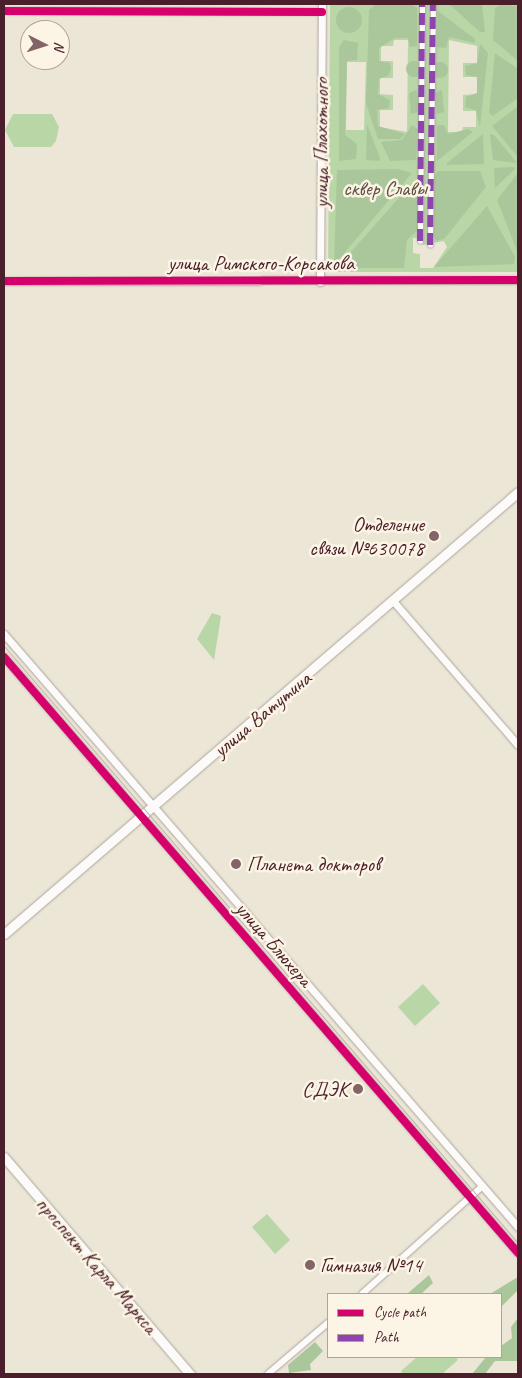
<!DOCTYPE html>
<meta charset="utf-8">
<style>
body{margin:0}
#map{position:relative;width:522px;height:1378px;overflow:hidden;background:#ece6d7;font-family:Caveat,sans-serif}
div>[style]{position:absolute}
[style*='--x']{left:calc(var(--x)*1px);top:calc(var(--y)*1px);width:calc(var(--w)*1px);rotate:calc(var(--a)*1deg)}
.green>*{inset:0;background:#b9d6a6}
.forest>*{inset:0;background:#aac79c}
.round{border-radius:50%}
.roads{filter:drop-shadow(0 0 1px #aea59e) drop-shadow(0 0 1px #aea59e)}
.pedestrian>*{height:4.5px;margin:-2.25px;padding:0 2.25px;transform-origin:2.25px;border-radius:2.25px;background:#fcfbf9}
.minor>*{height:5.5px;margin:-2.75px;padding:0 2.75px;transform-origin:2.75px;border-radius:2.75px;background:#fcfbf9}
.tertiary>*{height:7px;margin:-3.5px;padding:0 3.5px;transform-origin:3.5px;border-radius:3.5px;background:#fcfbf9}
.primary>*{height:9px;margin:-4.5px;padding:0 4.5px;transform-origin:4.5px;border-radius:4.5px;background:#fcfbf9}
.tram>*{height:1px;margin:-0.5px;padding:0 0.5px;transform-origin:0.5px;border-radius:0.5px;background:#bab4b3}
.quiet>*{height:6px;margin-top:-3px;transform-origin:0;background:repeating-linear-gradient(90deg,#8e44ad 0 12px,transparent 0 18px)}
.cycleway>*{height:8px;margin:-4px;padding:0 4px;transform-origin:4px;border-radius:4px;background:#d6006c}
.dots>*{width:14px;height:14px;translate:-50% -50%;box-sizing:border-box;border:2px solid #fcf5e5;border-radius:50%}
span{translate:-50% -50%;white-space:nowrap;text-align:center;line-height:1.15;-webkit-text-stroke:5px #fcf5e5;paint-order:stroke}
.street-label{font-size:21px;color:#4a1f2b}
.park-label{font-size:21px;color:#5f5244}
.poi-label{font-size:21px;color:#4a1f2b}
.right{translate:-100% -50%;text-align:right}
.left{translate:0 -50%;text-align:left}
.frame{position:absolute;inset:0;border:5px solid #4a1f2b;pointer-events:none}
.legend{position:absolute;left:327px;top:1293px;width:175px;height:65px;box-sizing:border-box;background:#fcf5e5;border:1px solid #b59f9b;margin:0;padding:6px 9px;list-style:none;font-size:15px;color:#4a1f2b}
.legend li{display:flex;align-items:center;gap:10px;height:25px}
.legend b{width:25px;border:1px solid #b59f9b}
.north{position:absolute;left:20px;top:20px;width:50px;height:50px;box-sizing:border-box;background:#fcf5e5;border:1px solid #b59f9b;border-radius:50%;rotate:95deg;font-size:14px;font-weight:700;line-height:20px;text-align:center;color:#4a1f2b}
.north::after{content:'';display:block;margin:auto;width:18px;height:22px;background:#836567;clip-path:polygon(50% 0,100% 100%,50% 72%,0 100%)}
</style>
<div id="map">
<div class="green">
<i style="clip-path:polygon(evenodd,330px 4px,518px 4px,518px 272px,328px 272px,330px 4px,394px 40px,408px 40px,407px 132px,380px 127px,380px 110px,393px 110px,393px 95px,380px 94px,380px 78px,393px 78px,393px 61px,381px 61px,381px 46px,393px 46px,394px 40px,330px 4px,449px 40px,477px 46px,477px 63px,463px 63px,463px 77px,477px 77px,477px 94px,463px 95px,463px 111px,476px 111px,476px 127px,463px 127px,462px 132px,448px 132px,449px 40px,330px 4px,347px 62px,366px 62px,364px 130px,346px 130px,347px 62px,330px 4px,413px 238px,423px 238px,423px 245px,444px 241px,447px 247px,433px 268px,420px 268px,420px 254px,413px 253px,413px 238px)"></i>
<i style="clip-path:polygon(13px 114px,52px 114px,59px 127px,56px 141px,51px 147px,14px 147px,5px 130px)"></i>
<i style="clip-path:polygon(212px 613px,221px 616px,214px 660px,197px 639px)"></i>
<i style="clip-path:polygon(423px 984px,440px 1003px,415px 1026px,398px 1007px)"></i>
<i style="clip-path:polygon(267px 1214px,290px 1240px,275px 1254px,252px 1227px)"></i>
<i style="clip-path:polygon(417px 1357px,456px 1357px,458px 1360px,442px 1374px,403px 1374px,401px 1371px)"></i>
</div>
<div class="forest">
<i style="clip-path:polygon(412px 4px,417px 8px,417px 46px,410px 47px,408px 38px,395px 38px,379px 48px,379px 61px,390px 63px,391px 69px,388px 76px,379px 79px,378px 94px,390px 100px,389px 108px,377px 110px,378px 126px,405px 134px,400px 139px,378px 139px,366px 103px,369px 10px,375px 5px)"></i>
<i style="clip-path:polygon(450px 5px,482px 5px,485px 32px,480px 32px)"></i>
<i style="clip-path:polygon(500px 5px,518px 6px,518px 61px,493px 40px,495px 8px)"></i>
<i class="round" style="left:336px;top:7px;width:26px;height:26px"></i>
<i style="clip-path:polygon(438px 11px,475px 39px,475px 43px,449px 37px,446px 48px,437px 47px)"></i>
<i style="clip-path:polygon(344px 40px,358px 43px,357px 60px,347px 61px,345px 135px,357px 144px,356px 159px,339px 161px,339px 47px)"></i>
<i style="clip-path:polygon(480px 44px,488px 53px,480px 127px,476px 110px,465px 107px,466px 97px,477px 93px,477px 77px,466px 75px,465px 66px,477px 63px)"></i>
<i style="clip-path:polygon(495px 53px,518px 69px,518px 98px,493px 116px,489px 113px)"></i>
<i class="round" style="left:406px;top:61px;width:16px;height:16px"></i>
<i class="round" style="left:432px;top:62px;width:16px;height:16px"></i>
<i style="clip-path:polygon(417px 90px,419px 112px,411px 114px,409px 93px)"></i>
<i style="clip-path:polygon(442px 90px,444px 112px,437px 114px,435px 93px)"></i>
<i style="clip-path:polygon(518px 106px,518px 157px,492px 126px)"></i>
<i style="clip-path:polygon(367px 124px,380px 158px,380px 161px,366px 160px)"></i>
<i style="clip-path:polygon(412px 125px,418px 129px,416px 160px,390px 161px,381px 142px,402px 140px)"></i>
<i style="clip-path:polygon(437px 125px,444px 125px,448px 134px,468px 129px,473px 132px,437px 161px)"></i>
<i style="clip-path:polygon(483px 134px,484px 164px,447px 165px,447px 163px)"></i>
<i style="clip-path:polygon(490px 134px,494px 135px,517px 163px,493px 160px)"></i>
<i style="clip-path:polygon(494px 168px,512px 167px,516px 168px,495px 188px)"></i>
<i style="clip-path:polygon(337px 170px,397px 169px,412px 173px,334px 265px)"></i>
<i style="clip-path:polygon(438px 171px,480px 171px,486px 187px,444px 239px,436px 241px,432px 233px,433px 179px)"></i>
<i style="clip-path:polygon(518px 173px,518px 253px,497px 200px)"></i>
<i style="clip-path:polygon(413px 182px,417px 185px,417px 231px,407px 240px,404px 268px,343px 268px,342px 262px)"></i>
<i style="clip-path:polygon(487px 206px,515px 257px,514px 264px,434px 267px)"></i>
<i style="clip-path:polygon(429px 1275px,433px 1283px,422px 1293px,421px 1294px,407px 1294px)"></i>
<i style="clip-path:polygon(518px 1277px,518px 1290px,501px 1307px,501px 1294px,490px 1294px)"></i>
<i style="clip-path:polygon(518px 1318px,518px 1361px,495px 1361px,485px 1374px,472px 1374px,486px 1357px,501px 1357px,501px 1346px,512px 1338px,511px 1327px)"></i>
<i style="clip-path:polygon(315px 1342px,323px 1351px,310px 1364px,311px 1370px,289px 1373px,288px 1365px)"></i>
</div>
<div class="roads">
<div class="pedestrian">
<i style="--x:420;--y:241;--w:237;--a:-89.5"></i>
<i style="--x:430;--y:245;--w:241;--a:-89.3"></i>
</div>
<div class="minor">
<i style="--x:4;--y:11;--w:318;--a:0.2"></i>
<i style="--x:362;--y:1294;--w:162;--a:-41.8"></i>
<i style="--x:268;--y:1374;--w:79;--a:-40.4"></i>
</div>
<div class="tertiary">
<i style="--x:4;--y:281;--w:514;--a:-0.11"></i>
<i style="--x:320;--y:282;--w:278;--a:-89.6"></i>
<i style="--x:394;--y:602;--w:189;--a:49.1"></i>
<i style="--x:4;--y:634;--w:785;--a:49.08"></i>
<i style="--x:4;--y:657;--w:787;--a:49.22"></i>
</div>
<div class="primary">
<i style="--x:4;--y:934;--w:678;--a:-40.69"></i>
<i style="--x:4;--y:1157;--w:286;--a:49.4"></i>
</div>
</div>
<div class="tram">
<i style="--x:4;--y:646;--w:788;--a:49.27"></i>
</div>
<div class="quiet">
<i style="--x:420;--y:241;--w:237;--a:-89.5"></i>
<i style="--x:430;--y:245;--w:241;--a:-89.3"></i>
</div>
<div class="cycleway">
<i style="--x:4;--y:11;--w:318;--a:0.2"></i>
<i style="--x:4;--y:281;--w:514;--a:-0.11"></i>
<i style="--x:4;--y:657;--w:787;--a:49.22"></i>
</div>
<div class="dots">
<i style="left:434px;top:536px;background:#836567"></i>
<i style="left:236px;top:864px;background:#836567"></i>
<i style="left:358px;top:1089px;background:#836567"></i>
<i style="left:310px;top:1265px;background:#836567"></i>
</div>
<div class="street-label">
<span style="left:321px;top:143px;rotate:-90deg">улица Плахотного</span>
<span style="left:261px;top:263px">улица Римского-Корсакова</span>
<span style="left:262px;top:714px;rotate:-40deg">улица Ватутина</span>
<span style="left:274px;top:944px;rotate:49deg">улица Блюхера</span>
<span style="left:97px;top:1265px;rotate:49deg">проспект Карла Маркса</span>
</div>
<div class="park-label">
<span style="left:385px;top:188px">сквер Славы</span>
</div>
<div class="poi-label">
<span class="right" style="left:424px;top:536px">Отделение<br>связи №630078</span>
<span class="left" style="left:247px;top:864px">Планета докторов</span>
<span class="right" style="left:348px;top:1089px">СДЭК</span>
<span class="left" style="left:320px;top:1265px">Гимназия №14</span>
</div>
<div class="frame"></div>
<ul class="legend">
<li><b style="height:6px;background:#d6006c"></b>Cycle path</li>
<li><b style="height:6px;background:#8e44ad"></b>Path</li>
</ul>
<div class="north">N</div>
</div>
